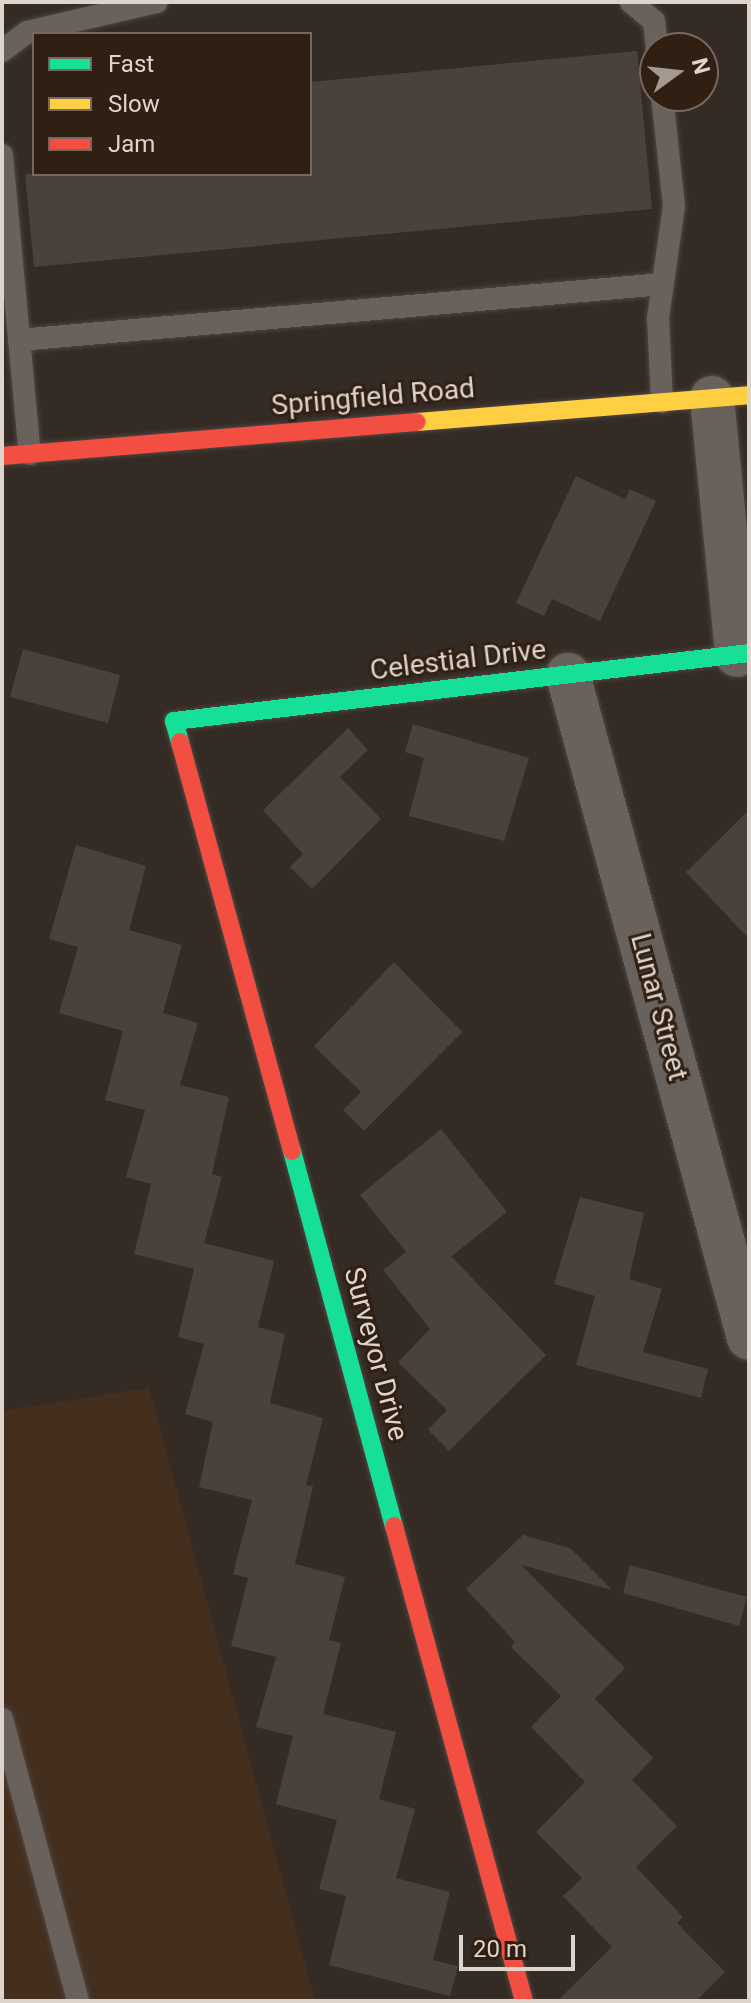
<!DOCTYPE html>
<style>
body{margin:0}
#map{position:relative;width:751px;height:2003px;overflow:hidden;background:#342b24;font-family:Roboto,sans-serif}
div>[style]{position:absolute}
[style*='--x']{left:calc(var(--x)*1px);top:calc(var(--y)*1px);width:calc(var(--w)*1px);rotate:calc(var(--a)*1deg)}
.built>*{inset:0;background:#442f1f}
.building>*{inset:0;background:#49413b}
.roads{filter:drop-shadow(0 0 2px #4e4640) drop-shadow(0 0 2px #4e4640)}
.lane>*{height:22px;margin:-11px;padding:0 11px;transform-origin:11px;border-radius:11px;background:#69615b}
.street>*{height:44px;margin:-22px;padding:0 22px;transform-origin:22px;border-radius:22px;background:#69615b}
.fast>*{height:18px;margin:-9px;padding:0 9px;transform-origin:9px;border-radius:9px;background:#16e098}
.slow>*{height:18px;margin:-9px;padding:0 9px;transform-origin:9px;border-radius:9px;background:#ffcf43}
.jam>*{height:18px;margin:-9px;padding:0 9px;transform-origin:9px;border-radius:9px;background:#f24e42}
span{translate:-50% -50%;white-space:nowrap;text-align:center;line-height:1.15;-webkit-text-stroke:6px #302014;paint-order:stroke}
.street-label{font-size:28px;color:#dfd4cc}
.frame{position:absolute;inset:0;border:4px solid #dfd4cc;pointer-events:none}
.legend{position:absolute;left:32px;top:32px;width:280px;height:144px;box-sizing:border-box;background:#302014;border:2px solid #76685e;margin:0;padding:10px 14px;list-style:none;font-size:24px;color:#dfd4cc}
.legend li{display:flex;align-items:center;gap:16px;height:40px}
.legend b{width:40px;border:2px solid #76685e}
.north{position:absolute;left:639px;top:32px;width:80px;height:80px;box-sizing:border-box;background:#302014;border:2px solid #76685e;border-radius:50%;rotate:75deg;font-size:22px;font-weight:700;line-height:32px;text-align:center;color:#dfd4cc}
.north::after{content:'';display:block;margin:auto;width:28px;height:36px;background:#a39991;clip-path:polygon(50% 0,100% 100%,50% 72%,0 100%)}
.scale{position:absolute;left:459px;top:1935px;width:116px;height:36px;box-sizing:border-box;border:4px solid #dfd4cc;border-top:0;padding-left:10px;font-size:24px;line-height:28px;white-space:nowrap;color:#dfd4cc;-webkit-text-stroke:6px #302014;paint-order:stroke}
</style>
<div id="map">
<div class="built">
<i style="clip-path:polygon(149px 1388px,315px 2001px,2px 2001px,2px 1411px)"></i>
</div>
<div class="building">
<i style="clip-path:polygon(637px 51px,652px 209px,34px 267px,25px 174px,310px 174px,310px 82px)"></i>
<i style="clip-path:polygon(576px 476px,625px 499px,630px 489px,656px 501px,600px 621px,552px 599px,544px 616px,516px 603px)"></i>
<i style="clip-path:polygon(23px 649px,120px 675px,108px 723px,10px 697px)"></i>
<i style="clip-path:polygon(413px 724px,529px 758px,504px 841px,409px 816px,424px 758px,405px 752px)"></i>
<i style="clip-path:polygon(348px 728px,368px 750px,340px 777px,381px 819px,312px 889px,290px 867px,303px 854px,263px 810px)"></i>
<i style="clip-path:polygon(749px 810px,749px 939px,686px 872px)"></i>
<i style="clip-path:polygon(76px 845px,146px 866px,129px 930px,182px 945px,163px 1013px,198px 1023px,180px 1085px,229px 1097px,212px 1174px,222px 1177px,204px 1243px,274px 1261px,258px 1327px,285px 1334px,270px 1403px,323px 1418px,306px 1485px,313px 1486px,295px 1564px,345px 1577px,329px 1640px,341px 1643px,323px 1714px,396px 1732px,379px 1799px,415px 1809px,396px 1878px,450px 1892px,433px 1960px,458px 1966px,450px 1996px,329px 1965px,346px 1896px,319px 1889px,337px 1820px,276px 1804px,293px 1736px,256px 1727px,276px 1657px,231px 1646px,248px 1578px,233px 1574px,252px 1500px,199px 1487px,213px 1422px,185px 1414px,204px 1344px,178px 1337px,194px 1269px,134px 1254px,151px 1184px,126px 1177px,145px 1110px,105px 1100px,123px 1031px,59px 1013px,78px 947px,49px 939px)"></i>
<i style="clip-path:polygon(394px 962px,462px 1032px,364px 1131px,343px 1110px,361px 1092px,314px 1046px)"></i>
<i style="clip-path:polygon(441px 1129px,507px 1212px,452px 1256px,449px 1254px,546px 1355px,449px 1451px,428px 1430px,447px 1410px,398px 1362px,430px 1329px,383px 1270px,406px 1252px,360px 1195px)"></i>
<i style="clip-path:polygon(580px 1197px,644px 1213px,629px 1279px,662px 1289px,643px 1352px,708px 1369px,701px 1398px,576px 1365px,595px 1296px,554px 1284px)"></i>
<i style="clip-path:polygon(523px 1535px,570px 1548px,612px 1590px,521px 1565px,625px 1668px,595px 1699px,653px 1758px,632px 1780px,677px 1826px,636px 1867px,683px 1917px,677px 1923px,725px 1972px,696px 2001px,557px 2001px,612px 1947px,563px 1896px,582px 1878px,536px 1832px,585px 1782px,531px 1727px,561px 1696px,511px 1647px,515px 1642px,466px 1589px)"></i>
<i style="clip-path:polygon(630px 1565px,747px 1597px,739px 1626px,623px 1593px)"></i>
</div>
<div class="roads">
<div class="lane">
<i style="--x:631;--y:2;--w:30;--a:40"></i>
<i style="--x:654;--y:21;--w:27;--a:84"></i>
<i style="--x:2;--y:51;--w:31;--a:-37"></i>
<i style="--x:27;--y:32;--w:133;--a:-13"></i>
<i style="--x:2;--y:155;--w:300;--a:84.7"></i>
<i style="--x:19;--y:340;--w:646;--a:-4.97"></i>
<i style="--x:662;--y:402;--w:84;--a:-92.7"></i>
<i style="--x:658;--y:318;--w:113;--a:-81.9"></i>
<i style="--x:674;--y:206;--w:111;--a:-96.2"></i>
<i style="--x:2;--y:1719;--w:292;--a:74.9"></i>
</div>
<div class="street">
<i style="--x:712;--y:398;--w:258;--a:84.4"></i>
<i style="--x:568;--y:675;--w:687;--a:74.73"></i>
</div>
<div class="fast">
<i style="--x:180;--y:742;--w:22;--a:-106"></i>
<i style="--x:174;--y:721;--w:579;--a:-6.74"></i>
<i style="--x:292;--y:1151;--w:389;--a:74.8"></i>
</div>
<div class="slow">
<i style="--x:417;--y:422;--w:333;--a:-4.6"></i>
</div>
<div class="jam">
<i style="--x:2;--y:456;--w:416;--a:-4.7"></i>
<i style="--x:180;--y:742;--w:424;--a:74.7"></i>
<i style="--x:394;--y:1526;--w:492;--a:74.7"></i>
</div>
</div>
<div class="street-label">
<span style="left:373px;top:397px;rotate:-5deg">Springfield Road</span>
<span style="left:458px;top:660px;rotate:-7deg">Celestial Drive</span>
<span style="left:659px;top:1007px;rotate:75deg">Lunar Street</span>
<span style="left:376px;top:1354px;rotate:75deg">Surveyor Drive</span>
</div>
<div class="frame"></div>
<ul class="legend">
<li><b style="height:10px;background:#16e098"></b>Fast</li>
<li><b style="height:10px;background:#ffcf43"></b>Slow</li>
<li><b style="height:10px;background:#f24e42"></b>Jam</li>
</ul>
<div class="north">N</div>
<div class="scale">20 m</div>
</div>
